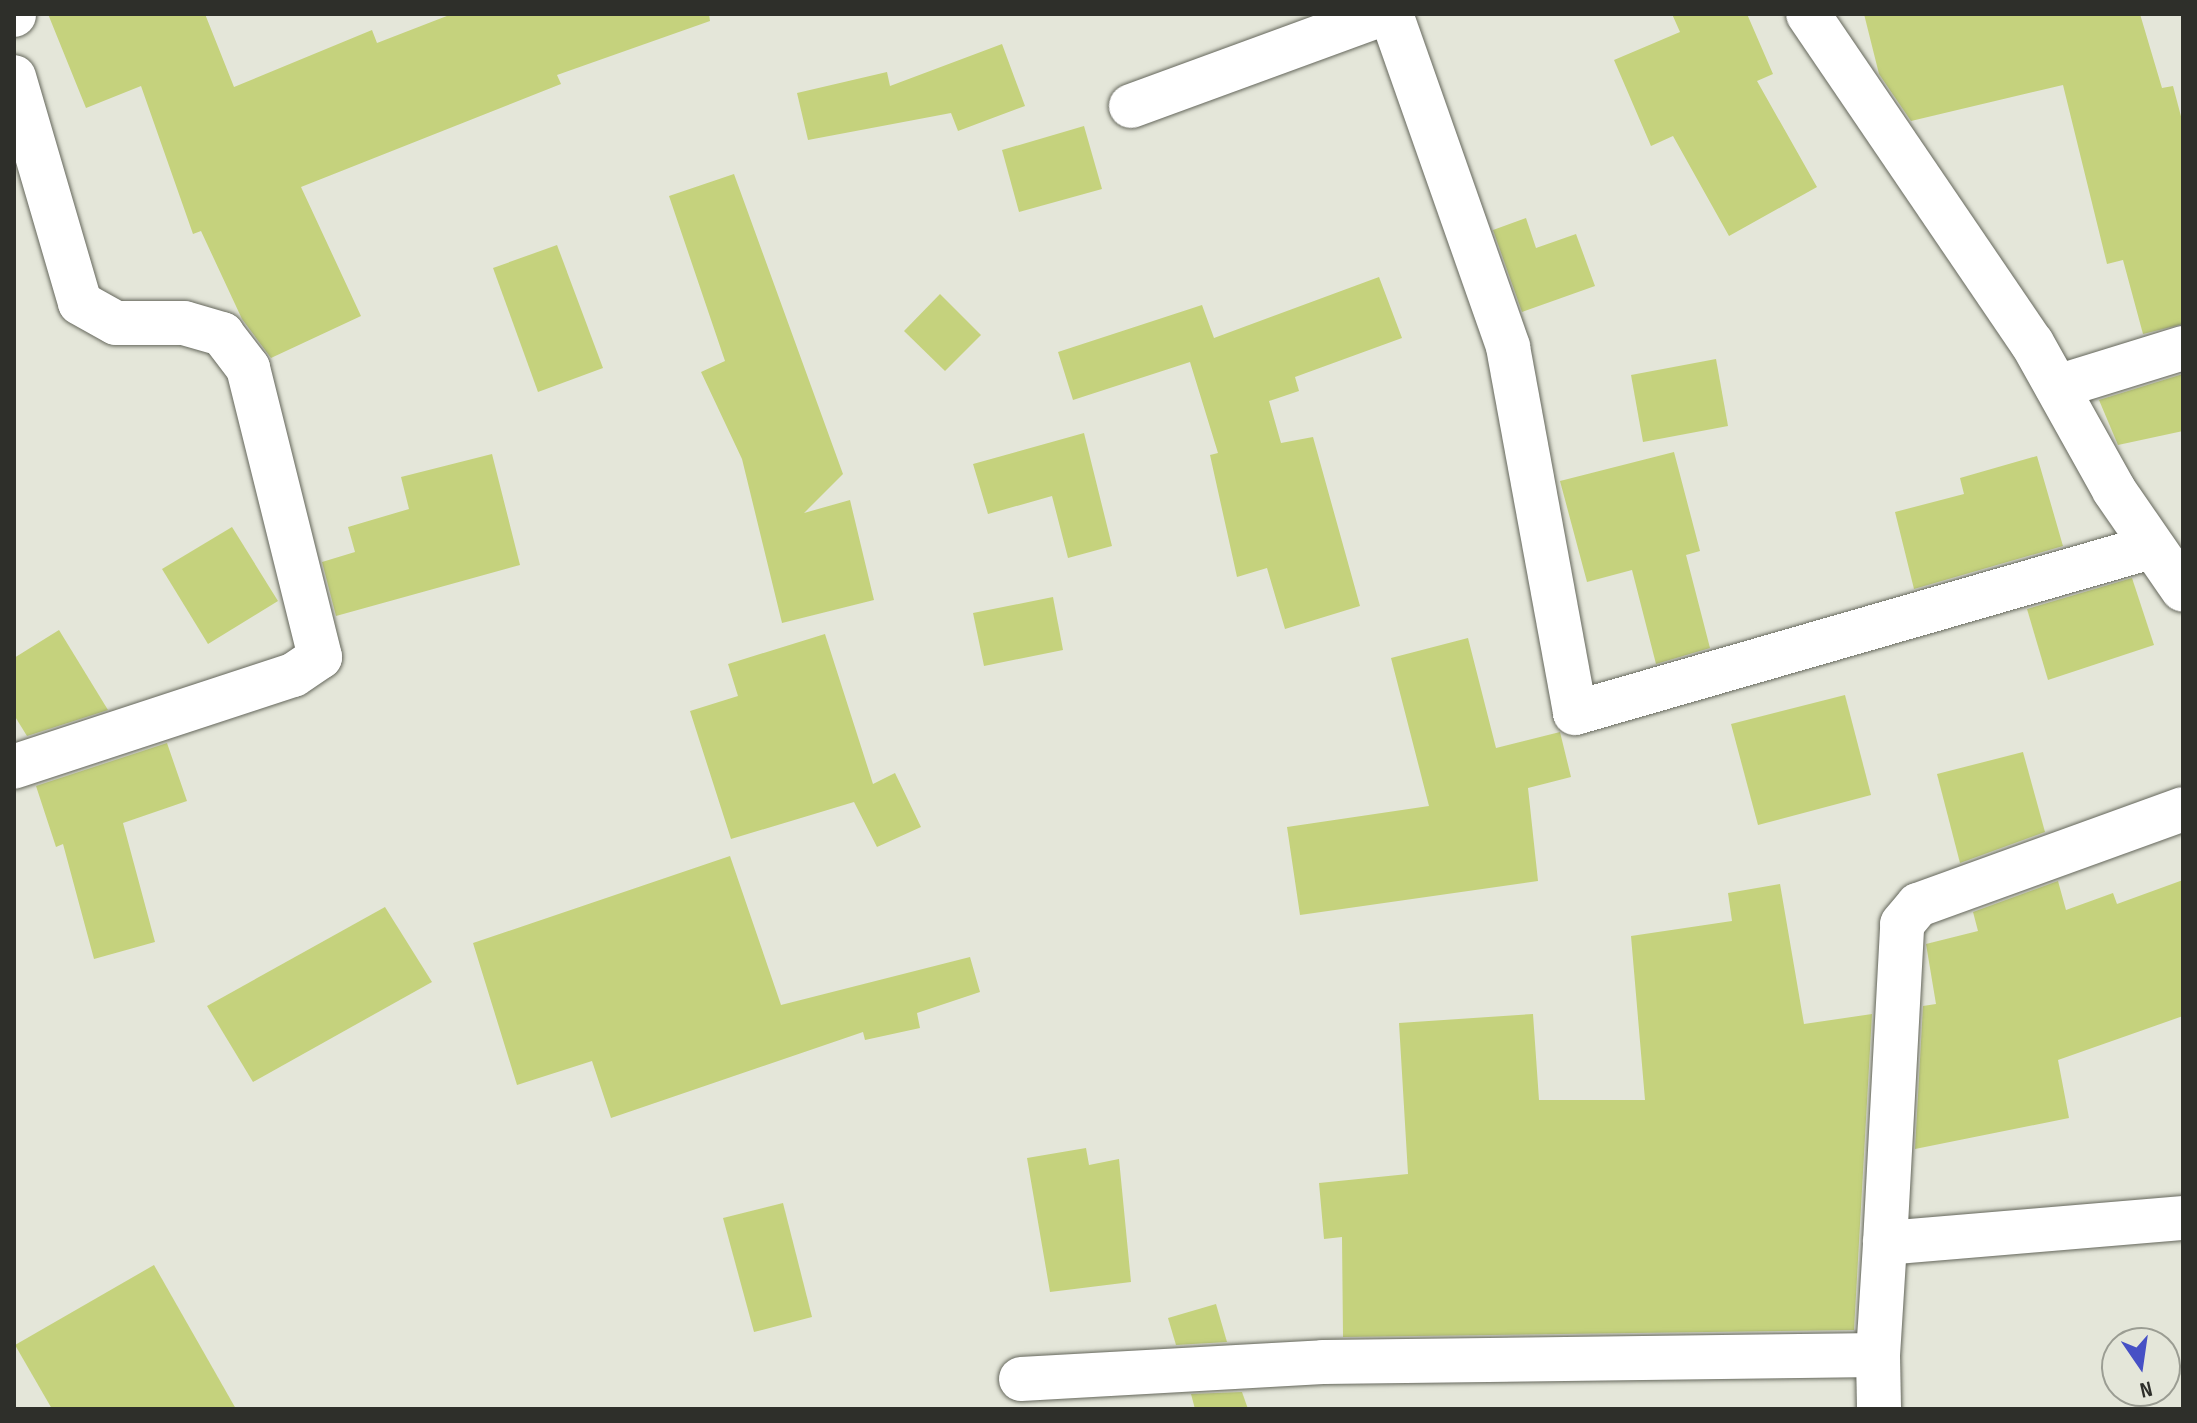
<!DOCTYPE html>
<style>
body{margin:0}
#map{position:relative;width:2197px;height:1423px;overflow:hidden;background:#e4e6d9;font-family:"Sofia Sans Condensed",sans-serif}
div>[style]{position:absolute}
[style*='--x']{left:calc(var(--x)*1px);top:calc(var(--y)*1px);width:calc(var(--w)*1px);rotate:calc(var(--a)*1deg)}
.building>*{inset:0;background:#c5d27d}
.roads{filter:drop-shadow(0 0 2px #65675c) drop-shadow(0 0 2px #65675c)}
.street>*{height:44px;margin:-22px;padding:0 22px;transform-origin:22px;border-radius:22px;background:#fff}
span{translate:-50% -50%;white-space:nowrap;text-align:center;line-height:1.15;-webkit-text-stroke:7px #e4e6d9;paint-order:stroke}
.frame{position:absolute;inset:0;border:16px solid #2e2f2a;pointer-events:none}
.north{position:absolute;left:2101px;top:1327px;width:80px;height:80px;box-sizing:border-box;background:#e4e6d9;border:2px solid #9b9d93;border-radius:50%;rotate:167deg;font-size:22px;font-weight:700;line-height:32px;text-align:center;color:#2e2f2a}
.north::after{content:'';display:block;margin:auto;width:28px;height:36px;background:#4650c5;clip-path:polygon(50% 0,100% 100%,50% 72%,0 100%)}
</style>
<div id="map">
<div class="building">
<i style="clip-path:polygon(48px 14px,205px 14px,234px 87px,372px 30px,377px 43px,452px 14px,709px 14px,710px 21px,557px 75px,561px 84px,301px 187px,361px 316px,271px 358px,242px 319px,201px 231px,193px 234px,141px 86px,86px 108px)"></i>
<i style="clip-path:polygon(1672px 14px,1747px 14px,1773px 74px,1757px 81px,1817px 187px,1729px 236px,1673px 136px,1651px 146px,1614px 60px,1680px 32px)"></i>
<i style="clip-path:polygon(1864px 14px,2140px 14px,2162px 88px,2173px 86px,2183px 124px,2183px 324px,2143px 334px,2123px 260px,2107px 264px,2063px 85px,1911px 121px,1879px 74px)"></i>
<i style="clip-path:polygon(1002px 44px,1025px 106px,958px 131px,951px 113px,808px 140px,797px 93px,887px 72px,890px 86px)"></i>
<i style="clip-path:polygon(1084px 126px,1102px 189px,1019px 212px,1002px 150px)"></i>
<i style="clip-path:polygon(734px 174px,843px 474px,804px 513px,850px 500px,874px 600px,782px 623px,742px 459px,701px 372px,725px 361px,669px 196px)"></i>
<i style="clip-path:polygon(1526px 218px,1536px 248px,1576px 234px,1595px 286px,1522px 312px,1493px 230px)"></i>
<i style="clip-path:polygon(557px 245px,603px 368px,538px 392px,493px 268px)"></i>
<i style="clip-path:polygon(1379px 277px,1402px 338px,1295px 377px,1299px 391px,1269px 401px,1281px 443px,1313px 437px,1360px 606px,1285px 629px,1267px 568px,1237px 577px,1210px 455px,1218px 453px,1190px 362px,1073px 400px,1058px 352px,1202px 305px,1214px 338px)"></i>
<i style="clip-path:polygon(940px 294px,981px 335px,945px 371px,904px 331px)"></i>
<i style="clip-path:polygon(1716px 359px,1728px 426px,1643px 442px,1631px 375px)"></i>
<i style="clip-path:polygon(2183px 374px,2183px 431px,2118px 445px,2099px 400px)"></i>
<i style="clip-path:polygon(1084px 433px,1112px 546px,1068px 558px,1052px 496px,988px 514px,973px 464px)"></i>
<i style="clip-path:polygon(1674px 452px,1700px 551px,1686px 555px,1710px 648px,1656px 664px,1632px 570px,1587px 582px,1560px 481px)"></i>
<i style="clip-path:polygon(492px 454px,520px 565px,336px 616px,322px 562px,355px 552px,348px 527px,409px 509px,401px 477px)"></i>
<i style="clip-path:polygon(2037px 456px,2063px 546px,1914px 589px,1895px 512px,1964px 494px,1960px 478px)"></i>
<i style="clip-path:polygon(232px 527px,278px 601px,208px 644px,162px 569px)"></i>
<i style="clip-path:polygon(2132px 578px,2154px 645px,2048px 680px,2027px 609px)"></i>
<i style="clip-path:polygon(1053px 597px,1063px 650px,984px 666px,973px 613px)"></i>
<i style="clip-path:polygon(59px 630px,108px 710px,27px 736px,14px 715px,14px 658px)"></i>
<i style="clip-path:polygon(825px 634px,873px 784px,895px 773px,921px 827px,877px 847px,854px 802px,731px 839px,690px 711px,738px 696px,728px 664px)"></i>
<i style="clip-path:polygon(1468px 638px,1496px 748px,1560px 732px,1571px 777px,1528px 788px,1538px 881px,1300px 915px,1287px 827px,1429px 806px,1391px 658px)"></i>
<i style="clip-path:polygon(1845px 695px,1871px 795px,1758px 825px,1731px 724px)"></i>
<i style="clip-path:polygon(167px 743px,187px 801px,123px 823px,155px 942px,94px 959px,63px 844px,56px 847px,36px 786px)"></i>
<i style="clip-path:polygon(2023px 752px,2045px 832px,1960px 863px,1937px 774px)"></i>
<i style="clip-path:polygon(730px 856px,781px 1005px,970px 957px,980px 992px,917px 1013px,920px 1028px,865px 1040px,863px 1032px,611px 1118px,592px 1061px,517px 1085px,473px 943px)"></i>
<i style="clip-path:polygon(2183px 880px,2183px 1016px,2058px 1060px,2069px 1118px,1915px 1149px,1923px 1006px,1936px 1004px,1926px 944px,1978px 931px,1973px 912px,2058px 881px,2066px 910px,2113px 893px,2117px 904px)"></i>
<i style="clip-path:polygon(1780px 884px,1804px 1024px,1872px 1014px,1854px 1330px,1343px 1337px,1342px 1237px,1324px 1239px,1319px 1183px,1408px 1174px,1399px 1023px,1533px 1014px,1539px 1100px,1645px 1100px,1631px 936px,1732px 921px,1728px 893px)"></i>
<i style="clip-path:polygon(385px 907px,432px 982px,253px 1082px,207px 1006px)"></i>
<i style="clip-path:polygon(1086px 1148px,1089px 1165px,1119px 1159px,1131px 1282px,1050px 1292px,1027px 1158px)"></i>
<i style="clip-path:polygon(783px 1203px,812px 1317px,754px 1332px,723px 1218px)"></i>
<i style="clip-path:polygon(154px 1265px,236px 1409px,52px 1409px,15px 1345px)"></i>
<i style="clip-path:polygon(1216px 1304px,1227px 1342px,1176px 1345px,1168px 1318px)"></i>
<i style="clip-path:polygon(1242px 1392px,1248px 1409px,1195px 1409px,1191px 1394px)"></i>
</div>
<div class="roads">
<div class="street">
<i style="--x:1391;--y:14;--w:353;--a:70.6"></i>
<i style="--x:1508;--y:347;--w:372;--a:79.6"></i>
<i style="--x:1575;--y:713;--w:599;--a:-16.08"></i>
<i style="--x:1808;--y:14;--w:398;--a:55.8"></i>
<i style="--x:2032;--y:343;--w:168;--a:60.8"></i>
<i style="--x:2114;--y:490;--w:121;--a:55.4"></i>
<i style="--x:14;--y:15;--w:1;--a:-90"></i>
<i style="--x:14;--y:77;--w:235;--a:73.7"></i>
<i style="--x:80;--y:303;--w:41;--a:29.1"></i>
<i style="--x:116;--y:323;--w:68;--a:0"></i>
<i style="--x:184;--y:323;--w:40;--a:16"></i>
<i style="--x:222;--y:334;--w:43;--a:52.6"></i>
<i style="--x:248;--y:368;--w:298;--a:76"></i>
<i style="--x:320;--y:657;--w:32;--a:146"></i>
<i style="--x:293;--y:675;--w:294;--a:161.8"></i>
<i style="--x:1131;--y:106;--w:268;--a:-20.1"></i>
<i style="--x:2057;--y:387;--w:132;--a:-17.2"></i>
<i style="--x:1885;--y:1243;--w:319;--a:-86.9"></i>
<i style="--x:1902;--y:924;--w:25;--a:-50"></i>
<i style="--x:1918;--y:905;--w:282;--a:-19.9"></i>
<i style="--x:1878;--y:1355;--w:54;--a:88.9"></i>
<i style="--x:1021;--y:1379;--w:302;--a:-3.2"></i>
<i style="--x:1323;--y:1362;--w:555;--a:-0.72"></i>
<i style="--x:1878;--y:1355;--w:112;--a:-86.4"></i>
<i style="--x:1885;--y:1243;--w:299;--a:-4.8"></i>
</div>
</div>
<div class="frame"></div>
<div class="north">N</div>
</div>
